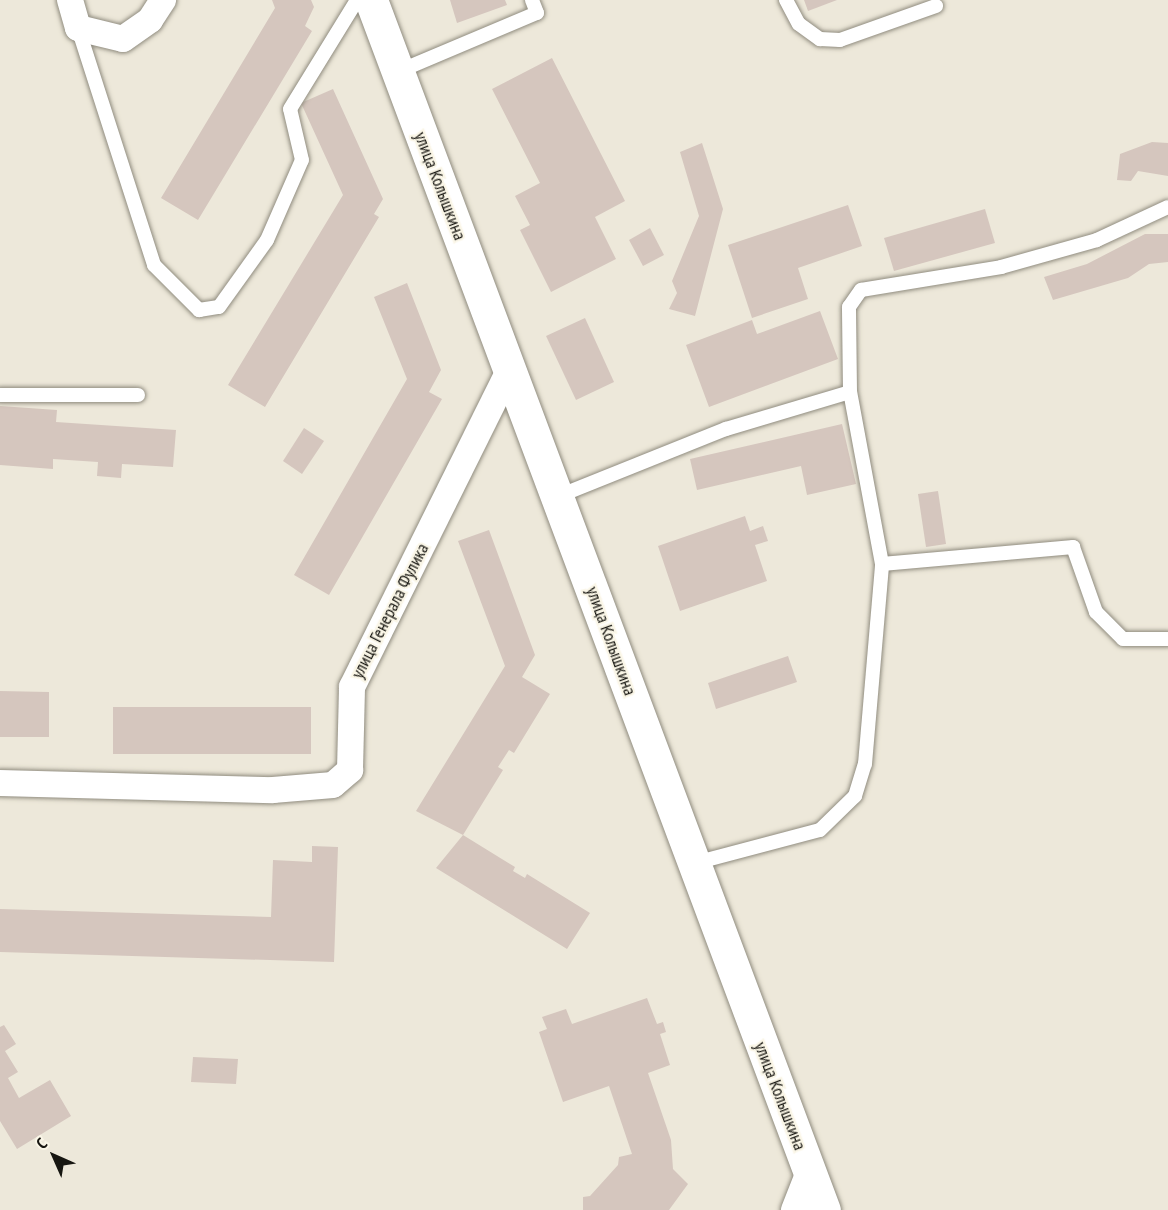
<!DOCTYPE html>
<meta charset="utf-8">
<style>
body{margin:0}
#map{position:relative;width:1168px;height:1210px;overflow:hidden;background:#ede8da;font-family:"PT Sans Narrow",sans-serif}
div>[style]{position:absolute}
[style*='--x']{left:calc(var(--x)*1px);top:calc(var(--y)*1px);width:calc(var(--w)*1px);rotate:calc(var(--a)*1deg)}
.building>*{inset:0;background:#d5c6be}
.roads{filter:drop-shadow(0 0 2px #908c7f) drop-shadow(0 0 2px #908c7f)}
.lane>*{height:14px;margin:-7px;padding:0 7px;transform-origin:7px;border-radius:7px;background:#fff}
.street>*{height:26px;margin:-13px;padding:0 13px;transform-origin:13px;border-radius:13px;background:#fff}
.secondary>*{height:33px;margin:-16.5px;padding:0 16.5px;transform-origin:16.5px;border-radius:16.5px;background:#fff}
span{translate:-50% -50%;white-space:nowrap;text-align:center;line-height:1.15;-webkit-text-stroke:4.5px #faf6e7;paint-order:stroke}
.street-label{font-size:18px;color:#171611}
.north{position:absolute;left:24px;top:1126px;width:60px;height:60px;-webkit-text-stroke:4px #faf6e7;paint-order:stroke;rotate:315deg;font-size:16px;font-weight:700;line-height:24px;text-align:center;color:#171611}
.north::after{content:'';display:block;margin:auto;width:21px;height:27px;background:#171611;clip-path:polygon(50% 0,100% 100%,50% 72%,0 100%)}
</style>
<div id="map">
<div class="building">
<i style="clip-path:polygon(272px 0,311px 0,314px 7px,305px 26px,312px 31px,198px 220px,161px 198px,275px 8px)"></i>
<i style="clip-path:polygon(450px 0,505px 0,507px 5px,457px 23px)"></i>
<i style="clip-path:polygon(804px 0,837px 0,808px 11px)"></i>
<i style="clip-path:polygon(552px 58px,625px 201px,595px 217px,616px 259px,551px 292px,520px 230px,530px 225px,515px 196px,540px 183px,492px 89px)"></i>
<i style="clip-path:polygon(333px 89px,383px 199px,374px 214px,379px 217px,265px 407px,228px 385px,343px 195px,301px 103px)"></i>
<i style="clip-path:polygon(1152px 142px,1168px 143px,1168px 176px,1138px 171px,1131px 181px,1117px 180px,1120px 154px)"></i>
<i style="clip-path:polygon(702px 143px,723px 209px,695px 316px,669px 309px,677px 293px,672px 281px,699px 216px,680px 152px)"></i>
<i style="clip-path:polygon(848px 205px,862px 246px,798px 268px,808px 299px,752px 318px,728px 245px)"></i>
<i style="clip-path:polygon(985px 209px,995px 243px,894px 271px,884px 238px)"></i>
<i style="clip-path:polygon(650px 228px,664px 255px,643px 266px,629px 240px)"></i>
<i style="clip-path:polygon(1145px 234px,1168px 234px,1168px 262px,1149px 264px,1128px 278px,1053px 300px,1044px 277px,1087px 264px)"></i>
<i style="clip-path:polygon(407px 283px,441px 370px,429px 392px,442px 399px,329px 595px,294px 575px,407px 379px,374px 297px)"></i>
<i style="clip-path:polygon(820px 311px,838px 359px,709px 407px,686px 345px,752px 320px,757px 334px)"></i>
<i style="clip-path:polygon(585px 318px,614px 382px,576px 400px,546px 336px)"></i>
<i style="clip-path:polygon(0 406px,57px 410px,56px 422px,176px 430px,173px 467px,122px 464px,121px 478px,97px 476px,98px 462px,53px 459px,53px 469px,0 465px)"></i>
<i style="clip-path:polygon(842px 424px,856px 484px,807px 495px,801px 466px,697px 490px,690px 459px)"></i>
<i style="clip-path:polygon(304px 428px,324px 441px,302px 474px,283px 461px)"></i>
<i style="clip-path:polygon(938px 491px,946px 544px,926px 547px,918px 494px)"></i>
<i style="clip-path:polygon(745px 516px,750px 531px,763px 526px,768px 541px,755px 545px,767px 581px,680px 611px,658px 546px)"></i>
<i style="clip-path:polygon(489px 530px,535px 655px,522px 677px,550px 694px,514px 753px,509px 750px,498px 767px,503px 770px,463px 835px,515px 867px,513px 871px,525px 878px,527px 874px,590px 913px,567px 949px,436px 868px,463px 835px,416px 811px,505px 666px,458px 541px)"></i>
<i style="clip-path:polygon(788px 656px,797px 682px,716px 709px,708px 683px)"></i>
<i style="clip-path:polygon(0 691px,49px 692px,49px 737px,0 737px)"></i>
<i style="clip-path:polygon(113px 707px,311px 707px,311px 754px,113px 754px)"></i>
<i style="clip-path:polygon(312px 846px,338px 847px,334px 962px,0 952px,0 909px,271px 917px,273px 860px,312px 862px)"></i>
<i style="clip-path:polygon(647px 998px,657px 1024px,663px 1022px,666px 1032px,660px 1034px,670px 1065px,648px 1073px,671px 1140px,673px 1169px,688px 1184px,669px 1210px,583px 1210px,583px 1197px,590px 1196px,618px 1165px,619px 1157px,632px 1154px,609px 1086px,563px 1102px,539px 1032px,547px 1029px,542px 1017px,566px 1009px,572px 1024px)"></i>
<i style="clip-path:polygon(4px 1025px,16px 1044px,5px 1051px,18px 1072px,8px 1078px,19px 1098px,50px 1080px,71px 1116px,17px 1149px,0 1121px,0 1027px)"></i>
<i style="clip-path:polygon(193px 1057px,238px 1059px,236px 1084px,191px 1082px)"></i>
</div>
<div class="roads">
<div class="lane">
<i style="--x:786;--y:0;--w:27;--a:62"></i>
<i style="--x:799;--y:24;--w:26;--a:36"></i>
<i style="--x:820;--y:39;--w:20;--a:3"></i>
<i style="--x:840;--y:40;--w:102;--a:-19.5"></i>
<i style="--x:78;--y:28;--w:249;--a:72.2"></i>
<i style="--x:154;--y:265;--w:64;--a:45"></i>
<i style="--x:199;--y:310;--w:20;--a:-9"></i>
<i style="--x:219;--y:307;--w:82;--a:-54.4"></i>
<i style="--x:267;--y:240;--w:87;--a:-66.4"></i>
<i style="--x:302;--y:160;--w:52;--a:-103.2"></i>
<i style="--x:290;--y:109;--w:128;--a:-58.4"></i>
<i style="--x:397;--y:72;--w:152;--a:-22.9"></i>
<i style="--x:537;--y:13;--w:14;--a:-111"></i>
<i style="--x:0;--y:395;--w:138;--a:0"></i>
<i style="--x:559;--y:496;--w:180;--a:-21.9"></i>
<i style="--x:726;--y:429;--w:129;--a:-16.6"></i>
<i style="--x:882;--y:564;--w:175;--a:-100.5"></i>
<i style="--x:850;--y:392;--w:85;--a:-90.7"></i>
<i style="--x:849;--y:307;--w:21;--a:-55"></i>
<i style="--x:861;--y:290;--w:142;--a:-9.3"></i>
<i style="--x:1001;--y:267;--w:100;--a:-15.7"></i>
<i style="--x:1097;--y:240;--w:78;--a:-24.9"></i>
<i style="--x:695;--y:863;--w:129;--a:-14.8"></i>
<i style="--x:820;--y:830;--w:49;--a:-44.2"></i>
<i style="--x:855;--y:796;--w:34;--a:-73"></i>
<i style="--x:865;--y:764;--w:201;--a:-85.1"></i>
<i style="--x:882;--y:564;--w:192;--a:-5.1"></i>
<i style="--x:1073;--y:547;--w:69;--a:70.5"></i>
<i style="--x:1096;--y:612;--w:38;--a:45"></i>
<i style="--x:1123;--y:639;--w:45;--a:0"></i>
</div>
<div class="street">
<i style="--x:70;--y:0;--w:29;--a:74"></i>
<i style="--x:78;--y:28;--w:46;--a:13.7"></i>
<i style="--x:123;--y:39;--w:33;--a:-35"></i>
<i style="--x:150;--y:20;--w:24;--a:-57"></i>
<i style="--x:0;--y:783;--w:273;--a:1.5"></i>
<i style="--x:273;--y:790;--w:60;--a:-4.8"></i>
<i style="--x:333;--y:785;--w:23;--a:-41"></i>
<i style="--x:350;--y:770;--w:83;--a:-88.6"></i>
<i style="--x:352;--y:687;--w:357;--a:-63.6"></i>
<i style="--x:794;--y:1210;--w:41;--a:-68.5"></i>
</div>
<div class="secondary">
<i style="--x:371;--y:0;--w:1292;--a:69.48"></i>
</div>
</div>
<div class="street-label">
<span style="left:440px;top:186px;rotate:69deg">улица Колышкина</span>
<span style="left:390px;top:611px;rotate:-63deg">улица Генерала Фулика</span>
<span style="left:611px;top:641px;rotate:70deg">улица Колышкина</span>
<span style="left:780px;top:1096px;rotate:69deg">улица Колышкина</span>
</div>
<div class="north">С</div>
</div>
